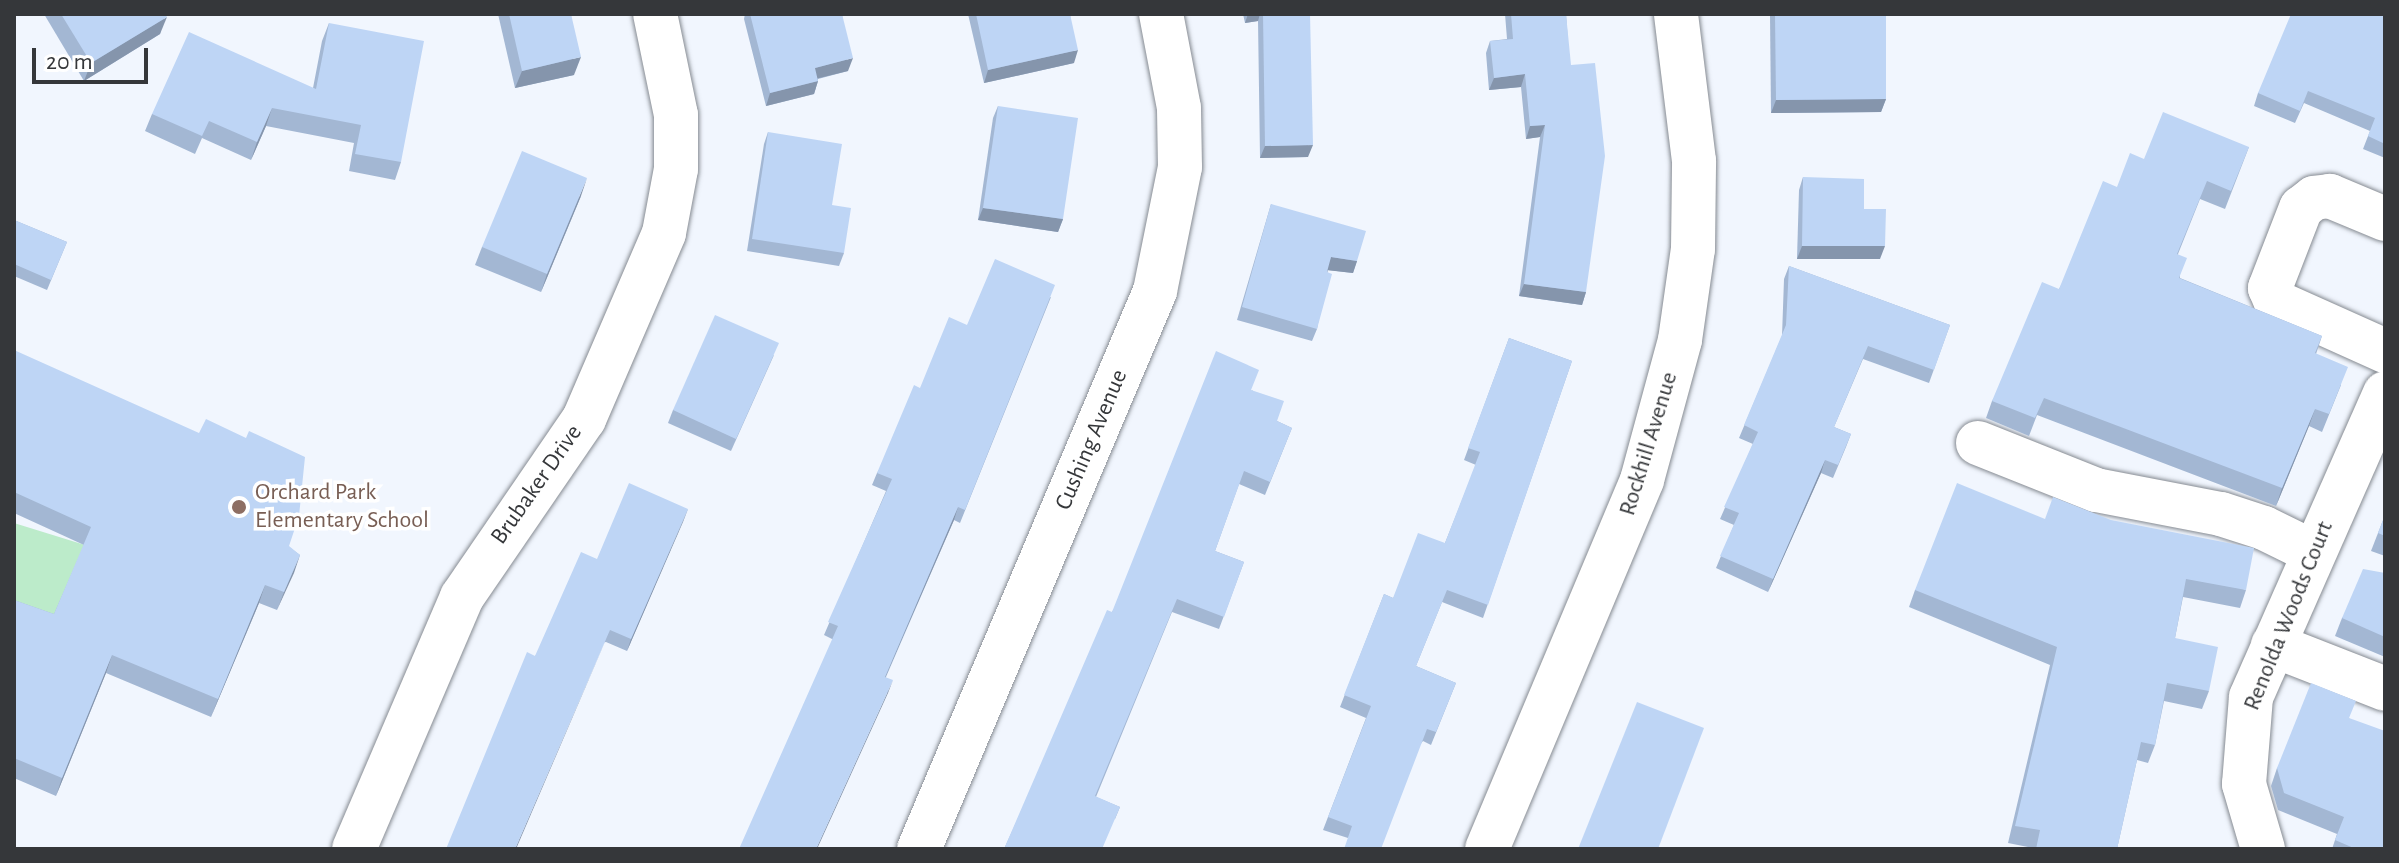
<!DOCTYPE html>
<style>
body{margin:0}
#map{position:relative;width:2399px;height:863px;overflow:hidden;background:#f1f6fe;font-family:"Alegreya Sans",sans-serif}
div>[style]{position:absolute}
[style*='--x']{left:calc(var(--x)*1px);top:calc(var(--y)*1px);width:calc(var(--w)*1px);rotate:calc(var(--a)*1deg)}
.green>*{inset:0;background:#bcebca}
.roads{filter:drop-shadow(0 0 2px #868b92) drop-shadow(0 0 2px #868b92)}
.minor>*{height:44px;margin:-22px;padding:0 22px;transform-origin:22px;border-radius:22px;background:#fff}
.wall>*{inset:0;background:#a3b7d3}
.shaded-wall>*{inset:0;background:#8595ac}
.building>*{inset:0;background:#bed5f5}
.dots>*{width:22px;height:22px;translate:-50% -50%;box-sizing:border-box;border:4px solid #fff;border-radius:50%}
span{translate:-50% -50%;white-space:nowrap;text-align:center;line-height:1.15;-webkit-text-stroke:7px #fff;paint-order:stroke}
.street-label{font-size:24px;color:#35373a}
.education-label{font-size:24px;color:#785e54}
.left{translate:0 -50%;text-align:left}
.frame{position:absolute;inset:0;border:16px solid #35373a;pointer-events:none}
.scale{position:absolute;left:32px;top:48px;width:116px;height:36px;box-sizing:border-box;border:4px solid #35373a;border-top:0;padding-left:10px;font-size:24px;line-height:28px;white-space:nowrap;color:#35373a;-webkit-text-stroke:6px #fff;paint-order:stroke}
</style>
<div id="map">
<div class="green">
<i style="clip-path:polygon(14px 523px,85px 545px,47px 632px,14px 620px)"></i>
</div>
<div class="roads">
<div class="minor">
<i style="--x:2385;--y:219;--w:60;--a:-157.3"></i>
<i style="--x:2330;--y:196;--w:16;--a:173"></i>
<i style="--x:2314;--y:198;--w:16;--a:142"></i>
<i style="--x:2301;--y:208;--w:86;--a:111.2"></i>
<i style="--x:2270;--y:288;--w:15;--a:67"></i>
<i style="--x:2276;--y:302;--w:120;--a:24.2"></i>
<i style="--x:1978;--y:443;--w:127;--a:21.7"></i>
<i style="--x:2096;--y:490;--w:127;--a:10.9"></i>
<i style="--x:2221;--y:514;--w:45;--a:18"></i>
<i style="--x:2264;--y:528;--w:55;--a:26.1"></i>
<i style="--x:2273;--y:645;--w:120;--a:21.4"></i>
<i style="--x:354;--y:849;--w:274;--a:-66.8"></i>
<i style="--x:462;--y:597;--w:216;--a:-55.6"></i>
<i style="--x:584;--y:419;--w:202;--a:-66.7"></i>
<i style="--x:664;--y:233;--w:65;--a:-79.4"></i>
<i style="--x:676;--y:169;--w:54;--a:-90"></i>
<i style="--x:676;--y:115;--w:103;--a:-101.7"></i>
<i style="--x:919;--y:849;--w:606;--a:-67.07"></i>
<i style="--x:1155;--y:291;--w:126;--a:-78.6"></i>
<i style="--x:1180;--y:167;--w:59;--a:-91"></i>
<i style="--x:1179;--y:108;--w:96;--a:-100.8"></i>
<i style="--x:1487;--y:849;--w:400;--a:-67.2"></i>
<i style="--x:1642;--y:480;--w:145;--a:-74.8"></i>
<i style="--x:1680;--y:340;--w:92;--a:-81.9"></i>
<i style="--x:1693;--y:249;--w:88;--a:-89.3"></i>
<i style="--x:1694;--y:161;--w:148;--a:-97"></i>
<i style="--x:2263;--y:849;--w:68;--a:-106.3"></i>
<i style="--x:2244;--y:784;--w:87;--a:-85.4"></i>
<i style="--x:2251;--y:697;--w:332;--a:-66.2"></i>
</div>
</div>
<div class="wall">
<i style="clip-path:polygon(44px 14px,165px 14px,160px 34px,84px 81px)"></i>
<i style="clip-path:polygon(498px 14px,571px 14px,574px 75px,515px 88px)"></i>
<i style="clip-path:polygon(745px 14px,842px 14px,848px 71px,818px 79px,818px 81px,814px 94px,766px 106px,744px 19px)"></i>
<i style="clip-path:polygon(968px 14px,1070px 14px,1074px 63px,984px 83px)"></i>
<i style="clip-path:polygon(1243px 14px,1310px 14px,1308px 157px,1260px 158px,1258px 21px,1245px 23px)"></i>
<i style="clip-path:polygon(1505px 14px,1566px 14px,1586px 292px,1582px 305px,1519px 296px,1540px 137px,1526px 139px,1521px 87px,1489px 90px,1486px 53px,1490px 41px,1507px 39px)"></i>
<i style="clip-path:polygon(1770px 14px,1886px 14px,1886px 99px,1881px 112px,1771px 113px)"></i>
<i style="clip-path:polygon(2385px 14px,2385px 158px,2363px 149px,2370px 131px,2304px 103px,2295px 123px,2254px 106px,2258px 93px)"></i>
<i style="clip-path:polygon(329px 23px,401px 162px,395px 180px,349px 171px,354px 143px,266px 126px,251px 160px,202px 138px,195px 154px,145px 131px,152px 114px,313px 88px,322px 41px)"></i>
<i style="clip-path:polygon(998px 106px,1063px 219px,1058px 232px,978px 220px,993px 118px)"></i>
<i style="clip-path:polygon(768px 132px,844px 253px,839px 266px,747px 251px,764px 144px)"></i>
<i style="clip-path:polygon(2249px 147px,2225px 209px,2200px 199px,2178px 254px,2180px 278px,2322px 336px,2316px 354px,2341px 385px,2322px 432px,2309px 426px,2276px 506px,2037px 415px,2029px 436px,1986px 418px,1992px 401px,2059px 289px,2117px 187px)"></i>
<i style="clip-path:polygon(1803px 177px,1864px 209px,1880px 259px,1797px 259px,1799px 190px)"></i>
<i style="clip-path:polygon(581px 196px,541px 292px,475px 265px,482px 247px)"></i>
<i style="clip-path:polygon(1271px 204px,1357px 261px,1353px 273px,1328px 270px,1317px 329px,1312px 341px,1237px 320px)"></i>
<i style="clip-path:polygon(14px 220px,67px 242px,47px 290px,14px 276px)"></i>
<i style="clip-path:polygon(1789px 266px,1950px 325px,1929px 383px,1863px 359px,1834px 427px,1851px 434px,1846px 447px,1833px 478px,1821px 473px,1768px 592px,1716px 568px,1734px 525px,1720px 519px,1753px 444px,1739px 438px,1782px 336px,1784px 279px)"></i>
<i style="clip-path:polygon(1051px 297px,960px 523px,954px 520px,886px 677px,888px 693px,832px 639px,824px 635px,886px 491px,872px 485px,877px 473px,967px 325px)"></i>
<i style="clip-path:polygon(1509px 338px,1572px 361px,1483px 618px,1442px 602px,1416px 666px,1456px 683px,1431px 745px,1423px 741px,1348px 838px,1323px 830px,1366px 718px,1340px 707px,1384px 594px,1393px 598px,1445px 543px,1476px 465px,1464px 460px)"></i>
<i style="clip-path:polygon(14px 350px,300px 555px,277px 610px,259px 603px,211px 717px,106px 673px,56px 796px,14px 778px,14px 600px,54px 614px,84px 545px,14px 513px)"></i>
<i style="clip-path:polygon(774px 355px,731px 451px,668px 423px,673px 410px)"></i>
<i style="clip-path:polygon(1252px 390px,1277px 421px,1292px 428px,1265px 495px,1239px 484px,1215px 551px,1244px 562px,1219px 629px,1172px 612px,1096px 797px,1120px 807px,1115px 819px,1004px 849px,1112px 612px)"></i>
<i style="clip-path:polygon(688px 509px,627px 651px,606px 642px,535px 656px)"></i>
<i style="clip-path:polygon(2385px 515px,2385px 556px,2371px 551px)"></i>
<i style="clip-path:polygon(2045px 519px,2246px 590px,2240px 608px,2183px 597px,2175px 638px,2209px 691px,2202px 709px,2164px 701px,2155px 745px,2148px 763px,2137px 760px,2117px 849px,2033px 849px,2033px 848px,2008px 843px,2050px 665px,1909px 607px,1915px 590px)"></i>
<i style="clip-path:polygon(2385px 573px,2385px 657px,2335px 636px,2342px 618px)"></i>
<i style="clip-path:polygon(2349px 718px,2385px 849px,2332px 849px,2337px 834px,2278px 810px,2271px 786px,2277px 768px)"></i>
</div>
<div class="shaded-wall">
<i style="clip-path:polygon(1248px 14px,1260px 14px,1258px 21px,1245px 23px)"></i>
<i style="clip-path:polygon(167px 17px,160px 34px,84px 81px,91px 63px)"></i>
<i style="clip-path:polygon(1078px 50px,1074px 63px,984px 83px,988px 70px)"></i>
<i style="clip-path:polygon(581px 57px,574px 75px,515px 88px,522px 71px)"></i>
<i style="clip-path:polygon(853px 58px,848px 71px,811px 80px,815px 68px)"></i>
<i style="clip-path:polygon(1525px 74px,1521px 87px,1489px 90px,1494px 78px)"></i>
<i style="clip-path:polygon(818px 81px,814px 94px,766px 106px,770px 93px)"></i>
<i style="clip-path:polygon(1886px 99px,1881px 112px,1771px 113px,1776px 100px)"></i>
<i style="clip-path:polygon(272px 108px,266px 126px,251px 160px,257px 142px)"></i>
<i style="clip-path:polygon(1545px 125px,1540px 137px,1526px 139px,1530px 126px)"></i>
<i style="clip-path:polygon(1313px 145px,1308px 157px,1260px 158px,1265px 146px)"></i>
<i style="clip-path:polygon(587px 178px,581px 196px,541px 292px,547px 274px)"></i>
<i style="clip-path:polygon(983px 208px,1063px 219px,1058px 232px,978px 220px)"></i>
<i style="clip-path:polygon(1802px 246px,1885px 246px,1880px 259px,1797px 259px)"></i>
<i style="clip-path:polygon(1331px 257px,1357px 261px,1353px 273px,1326px 270px)"></i>
<i style="clip-path:polygon(1524px 284px,1586px 292px,1582px 305px,1519px 296px)"></i>
<i style="clip-path:polygon(2315px 409px,2309px 426px,2276px 506px,2282px 488px)"></i>
<i style="clip-path:polygon(1825px 460px,1821px 473px,1768px 592px,1773px 579px)"></i>
<i style="clip-path:polygon(958px 507px,954px 520px,880px 689px,885px 677px)"></i>
<i style="clip-path:polygon(688px 509px,683px 522px,627px 651px,631px 639px)"></i>
<i style="clip-path:polygon(300px 555px,294px 573px,277px 610px,284px 592px)"></i>
<i style="clip-path:polygon(265px 585px,259px 603px,211px 717px,218px 699px)"></i>
<i style="clip-path:polygon(610px 630px,516px 849px,515px 849px)"></i>
<i style="clip-path:polygon(112px 655px,106px 673px,56px 796px,62px 778px)"></i>
<i style="clip-path:polygon(893px 680px,888px 693px,817px 849px,816px 849px)"></i>
</div>
<div class="building">
<i style="clip-path:polygon(61px 14px,165px 14px,167px 17px,91px 63px)"></i>
<i style="clip-path:polygon(509px 14px,571px 14px,581px 57px,522px 71px)"></i>
<i style="clip-path:polygon(750px 14px,842px 14px,853px 58px,815px 68px,818px 81px,770px 93px)"></i>
<i style="clip-path:polygon(976px 14px,1070px 14px,1078px 50px,988px 70px)"></i>
<i style="clip-path:polygon(1263px 14px,1310px 14px,1313px 145px,1265px 146px)"></i>
<i style="clip-path:polygon(1511px 14px,1566px 14px,1571px 65px,1595px 63px,1605px 156px,1586px 292px,1524px 284px,1545px 125px,1530px 126px,1525px 74px,1494px 78px,1490px 41px,1513px 39px)"></i>
<i style="clip-path:polygon(1775px 14px,1886px 14px,1886px 99px,1776px 100px)"></i>
<i style="clip-path:polygon(2291px 14px,2385px 14px,2385px 144px,2368px 136px,2375px 118px,2308px 91px,2300px 111px,2258px 93px)"></i>
<i style="clip-path:polygon(329px 23px,424px 41px,401px 162px,355px 154px,361px 125px,272px 108px,257px 142px,209px 121px,202px 136px,152px 114px,189px 32px,316px 89px)"></i>
<i style="clip-path:polygon(998px 106px,1078px 118px,1063px 219px,983px 208px)"></i>
<i style="clip-path:polygon(2163px 112px,2249px 147px,2231px 191px,2207px 181px,2177px 254px,2187px 258px,2179px 278px,2322px 336px,2315px 353px,2348px 367px,2329px 414px,2315px 409px,2282px 488px,2044px 398px,2035px 418px,1992px 401px,2042px 282px,2059px 289px,2103px 181px,2117px 187px,2130px 153px,2144px 159px)"></i>
<i style="clip-path:polygon(768px 132px,842px 144px,832px 205px,851px 208px,844px 253px,752px 239px)"></i>
<i style="clip-path:polygon(522px 151px,587px 178px,547px 274px,482px 247px)"></i>
<i style="clip-path:polygon(1803px 177px,1864px 179px,1864px 209px,1886px 209px,1885px 246px,1802px 246px)"></i>
<i style="clip-path:polygon(1271px 204px,1366px 231px,1357px 261px,1331px 257px,1327px 272px,1332px 274px,1317px 329px,1242px 307px)"></i>
<i style="clip-path:polygon(14px 220px,67px 242px,51px 280px,14px 264px)"></i>
<i style="clip-path:polygon(995px 259px,1055px 285px,965px 510px,958px 507px,885px 677px,893px 680px,816px 849px,739px 849px,838px 626px,828px 622px,892px 479px,877px 473px,914px 385px,920px 388px,949px 317px,967px 325px)"></i>
<i style="clip-path:polygon(1789px 266px,1950px 325px,1934px 370px,1868px 346px,1834px 427px,1851px 434px,1838px 465px,1825px 460px,1773px 579px,1720px 556px,1739px 513px,1724px 507px,1758px 432px,1744px 425px,1786px 325px)"></i>
<i style="clip-path:polygon(715px 315px,779px 343px,736px 439px,673px 410px)"></i>
<i style="clip-path:polygon(1509px 338px,1572px 361px,1488px 605px,1447px 590px,1416px 666px,1456px 683px,1436px 732px,1427px 729px,1381px 849px,1344px 849px,1352px 826px,1328px 817px,1371px 706px,1344px 695px,1384px 594px,1393px 598px,1418px 533px,1445px 543px,1480px 452px,1468px 448px)"></i>
<i style="clip-path:polygon(14px 350px,199px 433px,206px 419px,246px 438px,249px 431px,305px 457px,299px 516px,289px 546px,300px 555px,284px 592px,265px 585px,218px 699px,112px 655px,62px 778px,14px 758px,14px 600px,54px 614px,91px 527px,14px 492px)"></i>
<i style="clip-path:polygon(1216px 351px,1259px 370px,1251px 390px,1284px 401px,1277px 421px,1292px 428px,1270px 482px,1244px 471px,1215px 551px,1244px 562px,1224px 617px,1177px 599px,1095px 796px,1120px 807px,1102px 849px,1004px 849px,1107px 610px,1112px 612px)"></i>
<i style="clip-path:polygon(629px 483px,688px 509px,631px 639px,610px 630px,515px 849px,446px 849px,527px 652px,535px 656px,581px 552px,597px 559px)"></i>
<i style="clip-path:polygon(1957px 483px,2045px 519px,2053px 497px,2111px 520px,2254px 548px,2246px 590px,2186px 579px,2175px 638px,2218px 647px,2209px 691px,2167px 683px,2155px 745px,2141px 742px,2117px 849px,2036px 849px,2040px 830px,2015px 826px,2057px 647px,1915px 590px)"></i>
<i style="clip-path:polygon(2385px 515px,2385px 536px,2378px 533px)"></i>
<i style="clip-path:polygon(2363px 569px,2385px 573px,2385px 637px,2342px 618px)"></i>
<i style="clip-path:polygon(2311px 683px,2356px 701px,2349px 718px,2385px 731px,2385px 849px,2356px 849px,2335px 840px,2344px 817px,2284px 793px,2277px 768px)"></i>
<i style="clip-path:polygon(1637px 702px,1704px 728px,1658px 849px,1578px 849px)"></i>
</div>
<div class="dots">
<i style="left:239px;top:507px;background:#8d6e63"></i>
</div>
<div class="street-label">
<span style="left:1092px;top:440px;rotate:-67deg">Cushing Avenue</span>
<span style="left:1649px;top:444px;rotate:-73deg">Rockhill Avenue</span>
<span style="left:537px;top:485px;rotate:-55deg">Brubaker Drive</span>
<span style="left:2289px;top:616px;rotate:-68deg">Renolda Woods Court</span>
</div>
<div class="education-label">
<span class="left" style="left:255px;top:507px">Orchard Park<br>Elementary School</span>
</div>
<div class="frame"></div>
<div class="scale">20 m</div>
</div>
